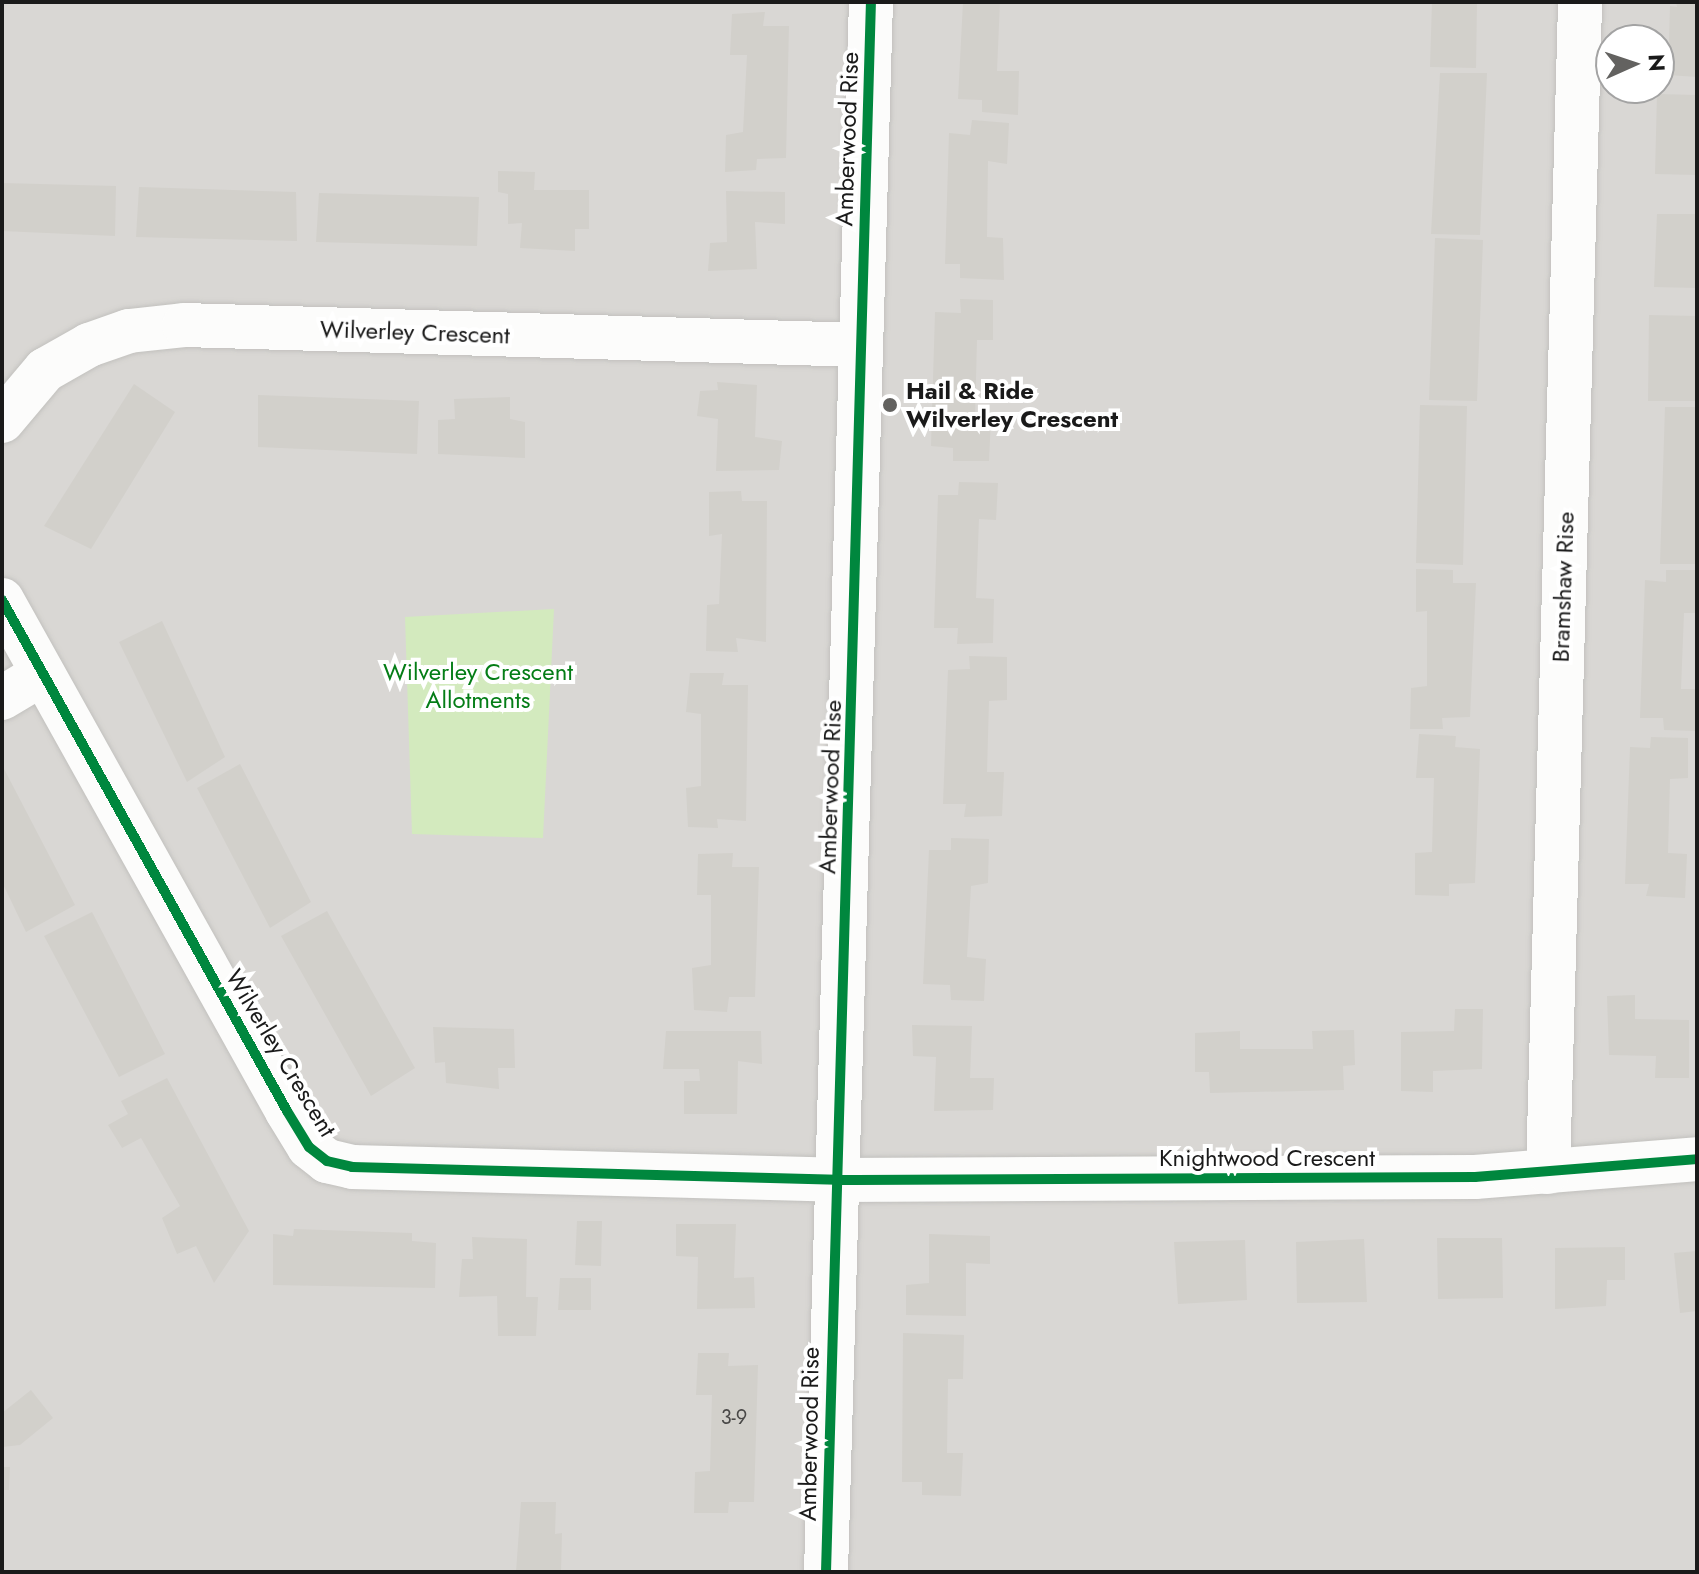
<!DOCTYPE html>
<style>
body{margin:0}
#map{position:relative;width:1699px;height:1574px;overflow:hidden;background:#eae8e2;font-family:Jost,sans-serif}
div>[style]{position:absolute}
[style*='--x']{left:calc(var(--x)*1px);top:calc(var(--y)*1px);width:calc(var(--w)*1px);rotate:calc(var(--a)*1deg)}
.residential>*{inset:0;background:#d9d7d4}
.grass>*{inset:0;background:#d3eabe}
.building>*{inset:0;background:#d2d0cb}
.roads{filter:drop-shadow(0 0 2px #c2c1be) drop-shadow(0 0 2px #c2c1be)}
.minor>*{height:44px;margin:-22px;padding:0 22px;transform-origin:22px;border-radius:22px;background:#fcfcfb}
.cycleway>*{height:10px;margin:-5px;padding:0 5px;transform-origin:5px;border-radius:5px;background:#00873e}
.dots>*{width:22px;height:22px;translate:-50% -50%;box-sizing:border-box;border:4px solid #fff;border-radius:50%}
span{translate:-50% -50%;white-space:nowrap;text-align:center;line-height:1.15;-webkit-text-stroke:8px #fff;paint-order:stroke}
.number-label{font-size:20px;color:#494847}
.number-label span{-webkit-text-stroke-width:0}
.street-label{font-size:24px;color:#1a1a1a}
.poi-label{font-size:24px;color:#1a1a1a;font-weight:700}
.left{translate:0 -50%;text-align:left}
.park-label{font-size:24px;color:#047d16}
.frame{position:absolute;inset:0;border:4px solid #1a1a1a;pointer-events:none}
.north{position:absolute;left:1595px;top:24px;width:80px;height:80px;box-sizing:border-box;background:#fff;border:2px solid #a3a3a3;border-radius:50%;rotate:87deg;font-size:22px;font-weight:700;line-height:32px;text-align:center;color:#1a1a1a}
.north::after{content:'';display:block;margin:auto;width:28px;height:36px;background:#636260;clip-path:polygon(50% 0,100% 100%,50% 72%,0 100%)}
</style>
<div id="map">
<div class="residential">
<i style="clip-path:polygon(evenodd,2px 2px,1697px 2px,1697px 1572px,2px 1572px,2px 2px,1611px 40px,1659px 40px,1659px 88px,1611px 88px,1611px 40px)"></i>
</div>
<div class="grass">
<i style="clip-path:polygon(554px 609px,543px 838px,412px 834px,405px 617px)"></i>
</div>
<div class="building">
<i style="clip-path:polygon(963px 2px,1000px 2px,997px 71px,1019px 71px,1018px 115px,982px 112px,982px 100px,958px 99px)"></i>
<i style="clip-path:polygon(1432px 2px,1477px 2px,1476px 68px,1430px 67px)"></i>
<i style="clip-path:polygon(1676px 2px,1693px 2px,1697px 7px,1697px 77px,1668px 75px,1670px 6px,1677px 7px)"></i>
<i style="clip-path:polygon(765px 12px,763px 26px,789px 26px,786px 158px,757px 159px,756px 170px,725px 172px,726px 135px,743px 132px,747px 55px,730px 55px,732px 14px)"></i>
<i style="clip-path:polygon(1440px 73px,1487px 73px,1480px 235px,1431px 234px)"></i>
<i style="clip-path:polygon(1657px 94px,1697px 95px,1697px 175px,1655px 174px)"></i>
<i style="clip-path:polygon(972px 120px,1009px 123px,1007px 164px,988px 161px,987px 237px,1003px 238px,1004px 280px,960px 278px,960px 264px,945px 264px,949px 133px,970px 135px)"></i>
<i style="clip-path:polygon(498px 171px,535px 172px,534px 190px,589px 190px,589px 229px,575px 229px,575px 251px,520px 248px,522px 223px,508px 224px,508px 194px,498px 192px)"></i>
<i style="clip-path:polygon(2px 183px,116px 186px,115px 236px,2px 231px)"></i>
<i style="clip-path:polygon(139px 187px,296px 192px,297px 241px,136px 237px)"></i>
<i style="clip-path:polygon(726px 191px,785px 192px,785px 224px,755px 222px,757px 269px,708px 271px,710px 243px,727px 242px)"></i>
<i style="clip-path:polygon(319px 193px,479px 197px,477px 246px,316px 242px)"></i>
<i style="clip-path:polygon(1657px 214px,1697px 214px,1697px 288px,1654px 287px)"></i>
<i style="clip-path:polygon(1435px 238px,1483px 240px,1477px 401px,1429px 400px)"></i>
<i style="clip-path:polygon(960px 299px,993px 300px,993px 340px,977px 340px,975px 417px,991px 418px,989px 461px,953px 461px,953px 448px,931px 446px,935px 312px,961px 313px)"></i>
<i style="clip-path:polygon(1649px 315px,1697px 316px,1697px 401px,1648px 401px)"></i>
<i style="clip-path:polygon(717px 382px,757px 385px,755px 437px,782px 441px,779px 470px,716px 471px,718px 419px,697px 416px,700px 391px,718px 390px)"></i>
<i style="clip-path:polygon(134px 384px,175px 412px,91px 549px,44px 526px)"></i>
<i style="clip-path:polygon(258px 395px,419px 401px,417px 454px,258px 447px)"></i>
<i style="clip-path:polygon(510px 397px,510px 419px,525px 422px,525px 458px,438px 454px,438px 420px,455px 419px,454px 399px)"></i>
<i style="clip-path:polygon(1420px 405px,1467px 406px,1463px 565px,1416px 563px)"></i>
<i style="clip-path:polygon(1665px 407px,1697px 407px,1697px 564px,1660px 564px)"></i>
<i style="clip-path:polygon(959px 482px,998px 483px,996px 520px,979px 519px,976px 598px,994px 599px,993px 643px,957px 644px,958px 628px,934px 628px,938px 495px,958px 495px)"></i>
<i style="clip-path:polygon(741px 491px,742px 501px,767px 501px,766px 642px,736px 638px,738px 652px,706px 651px,707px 605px,719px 604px,722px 534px,709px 536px,709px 492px)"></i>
<i style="clip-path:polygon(1416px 569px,1453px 570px,1453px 583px,1476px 583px,1470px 717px,1442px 718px,1443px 729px,1410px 729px,1411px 688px,1427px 686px,1427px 611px,1416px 612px)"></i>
<i style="clip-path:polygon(1666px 570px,1697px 570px,1697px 613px,1684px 613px,1681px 689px,1697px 689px,1697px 731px,1664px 730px,1663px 718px,1640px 718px,1645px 580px,1666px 582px)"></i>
<i style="clip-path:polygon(162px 621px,225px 757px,187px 782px,119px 642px)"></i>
<i style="clip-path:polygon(969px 656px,1007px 657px,1007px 700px,989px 701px,987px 772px,1004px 772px,1002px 816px,964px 817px,966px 804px,943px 804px,948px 670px,970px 669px)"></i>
<i style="clip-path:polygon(690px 673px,724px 673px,722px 685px,748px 685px,746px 821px,717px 819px,718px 828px,688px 827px,686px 788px,701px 786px,701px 714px,686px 712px)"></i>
<i style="clip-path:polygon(1419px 734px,1456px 736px,1455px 747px,1480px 749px,1475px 883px,1449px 884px,1449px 896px,1415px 895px,1415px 853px,1432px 852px,1434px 778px,1416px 778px)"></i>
<i style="clip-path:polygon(1651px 737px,1688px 738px,1688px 778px,1670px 779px,1668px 853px,1687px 854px,1685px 898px,1646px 896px,1649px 884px,1625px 884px,1630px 747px,1650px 748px)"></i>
<i style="clip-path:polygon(240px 764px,311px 902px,270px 928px,197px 788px)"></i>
<i style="clip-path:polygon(2px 765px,75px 905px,26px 932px,2px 882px)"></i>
<i style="clip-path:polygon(951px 838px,989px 839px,988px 883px,971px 886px,967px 957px,986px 959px,984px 1001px,951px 1000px,950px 985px,923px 984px,929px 850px,951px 850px)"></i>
<i style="clip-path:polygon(733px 853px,732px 867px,759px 867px,755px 997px,729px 997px,727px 1012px,694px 1010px,692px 968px,711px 965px,711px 895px,697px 895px,698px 854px)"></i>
<i style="clip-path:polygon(327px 911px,415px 1068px,371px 1096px,281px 936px)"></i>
<i style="clip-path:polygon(92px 912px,165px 1054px,119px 1077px,44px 936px)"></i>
<i style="clip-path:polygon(1635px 995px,1635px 1019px,1689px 1020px,1689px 1078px,1655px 1078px,1656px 1056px,1609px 1055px,1607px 996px)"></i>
<i style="clip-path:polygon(1455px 1009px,1483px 1009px,1482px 1069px,1433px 1071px,1433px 1092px,1401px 1091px,1401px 1032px,1454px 1031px)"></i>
<i style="clip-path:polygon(912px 1025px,972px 1026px,970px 1078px,994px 1078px,993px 1110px,934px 1111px,936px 1057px,913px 1056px)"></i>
<i style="clip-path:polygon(433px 1027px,514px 1029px,515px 1068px,498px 1068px,499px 1089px,446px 1083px,445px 1062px,435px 1063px)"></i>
<i style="clip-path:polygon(1354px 1030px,1355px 1065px,1343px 1066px,1344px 1090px,1210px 1093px,1209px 1072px,1195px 1072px,1195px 1033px,1240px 1031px,1240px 1049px,1313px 1049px,1312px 1031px)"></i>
<i style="clip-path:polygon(666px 1031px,761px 1031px,762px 1064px,738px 1061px,737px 1114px,684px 1114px,684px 1081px,700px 1081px,699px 1069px,663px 1069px)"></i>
<i style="clip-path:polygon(167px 1078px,249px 1231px,214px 1283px,196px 1246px,177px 1254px,162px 1218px,180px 1206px,141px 1138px,122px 1148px,108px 1125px,128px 1114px,121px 1101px)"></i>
<i style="clip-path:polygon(577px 1221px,602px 1221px,601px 1266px,575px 1265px)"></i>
<i style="clip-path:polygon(676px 1224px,736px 1224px,734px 1278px,754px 1277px,755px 1308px,697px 1309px,698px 1257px,676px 1256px)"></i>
<i style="clip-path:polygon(294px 1229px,412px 1233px,412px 1241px,436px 1243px,435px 1288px,273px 1285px,273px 1234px,293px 1236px)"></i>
<i style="clip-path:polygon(929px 1234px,990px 1236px,990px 1264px,966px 1263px,966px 1316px,906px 1315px,906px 1285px,929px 1283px)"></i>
<i style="clip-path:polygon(472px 1237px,527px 1239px,526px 1297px,538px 1297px,536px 1336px,498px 1336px,497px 1296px,459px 1297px,462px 1259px,473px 1259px)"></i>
<i style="clip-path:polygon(1437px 1238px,1502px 1238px,1503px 1298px,1438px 1299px)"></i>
<i style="clip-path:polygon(1364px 1239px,1367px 1302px,1297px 1303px,1296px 1242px)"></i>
<i style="clip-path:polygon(1245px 1240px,1247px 1300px,1178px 1304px,1174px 1242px)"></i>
<i style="clip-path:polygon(1625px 1247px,1625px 1280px,1607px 1280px,1606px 1306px,1555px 1309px,1555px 1248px)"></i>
<i style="clip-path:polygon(1697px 1251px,1697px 1311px,1680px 1313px,1674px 1253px)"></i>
<i style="clip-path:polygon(560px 1278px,591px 1278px,591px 1310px,558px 1310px)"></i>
<i style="clip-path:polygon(903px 1333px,964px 1335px,963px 1379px,948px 1379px,947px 1453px,963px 1453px,961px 1496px,922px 1495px,922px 1482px,902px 1482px)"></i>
<i style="clip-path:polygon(698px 1353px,729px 1353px,728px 1366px,758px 1365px,754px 1502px,729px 1502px,728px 1513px,694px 1513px,695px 1472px,710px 1471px,712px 1395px,696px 1395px)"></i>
<i style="clip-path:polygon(31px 1390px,53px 1418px,20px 1445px,2px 1447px,2px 1413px)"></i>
<i style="clip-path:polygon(2px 1467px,10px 1467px,9px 1490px,2px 1490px)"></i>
<i style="clip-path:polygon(521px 1502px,556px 1502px,555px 1534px,562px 1533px,561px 1572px,516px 1572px)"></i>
</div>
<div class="roads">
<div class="minor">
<i style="--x:2;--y:421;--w:67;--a:-49.9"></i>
<i style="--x:45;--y:370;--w:51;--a:-29.6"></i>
<i style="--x:89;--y:345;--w:42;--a:-19.3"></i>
<i style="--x:129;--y:331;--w:55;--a:-6.2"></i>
<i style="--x:184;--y:325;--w:677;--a:1.69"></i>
<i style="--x:2;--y:600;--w:585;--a:60.85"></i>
<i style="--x:287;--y:1111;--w:42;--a:58.6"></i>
<i style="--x:309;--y:1147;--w:23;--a:38"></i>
<i style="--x:327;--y:1161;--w:26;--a:13"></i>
<i style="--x:352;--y:1167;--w:485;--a:1.5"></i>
<i style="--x:837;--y:1180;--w:638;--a:-0.27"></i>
<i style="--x:1475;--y:1177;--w:223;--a:-4.6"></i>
<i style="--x:2;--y:698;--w:47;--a:-31"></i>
<i style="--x:1548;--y:1172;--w:1170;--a:-88.43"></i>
<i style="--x:826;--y:1572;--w:1571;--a:-88.36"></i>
</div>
</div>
<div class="cycleway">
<i style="--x:2;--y:600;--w:585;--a:60.85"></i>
<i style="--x:287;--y:1111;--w:42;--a:58.6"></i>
<i style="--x:309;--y:1147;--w:23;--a:38"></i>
<i style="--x:327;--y:1161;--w:26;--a:13"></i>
<i style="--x:352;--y:1167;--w:485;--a:1.5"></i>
<i style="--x:837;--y:1180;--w:638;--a:-0.27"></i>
<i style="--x:1475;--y:1177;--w:223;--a:-4.6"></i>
<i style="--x:826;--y:1572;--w:1571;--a:-88.36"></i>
</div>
<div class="dots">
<i style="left:890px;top:405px;background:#636260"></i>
</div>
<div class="number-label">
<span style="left:734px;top:1417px">3-9</span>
</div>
<div class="street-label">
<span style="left:847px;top:139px;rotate:-88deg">Amberwood Rise</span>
<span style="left:415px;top:332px;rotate:2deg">Wilverley Crescent</span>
<span style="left:1563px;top:587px;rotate:-88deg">Bramshaw Rise</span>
<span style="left:830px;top:787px;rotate:-88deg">Amberwood Rise</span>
<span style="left:281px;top:1053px;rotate:59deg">Wilverley Crescent</span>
<span style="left:1267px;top:1158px">Knightwood Crescent</span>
<span style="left:809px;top:1434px;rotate:-89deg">Amberwood Rise</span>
</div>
<div class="poi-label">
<span class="left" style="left:906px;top:405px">Hail &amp; Ride<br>Wilverley Crescent</span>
</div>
<div class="park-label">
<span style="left:478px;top:686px">Wilverley Crescent<br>Allotments</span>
</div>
<div class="frame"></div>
<div class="north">N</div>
</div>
